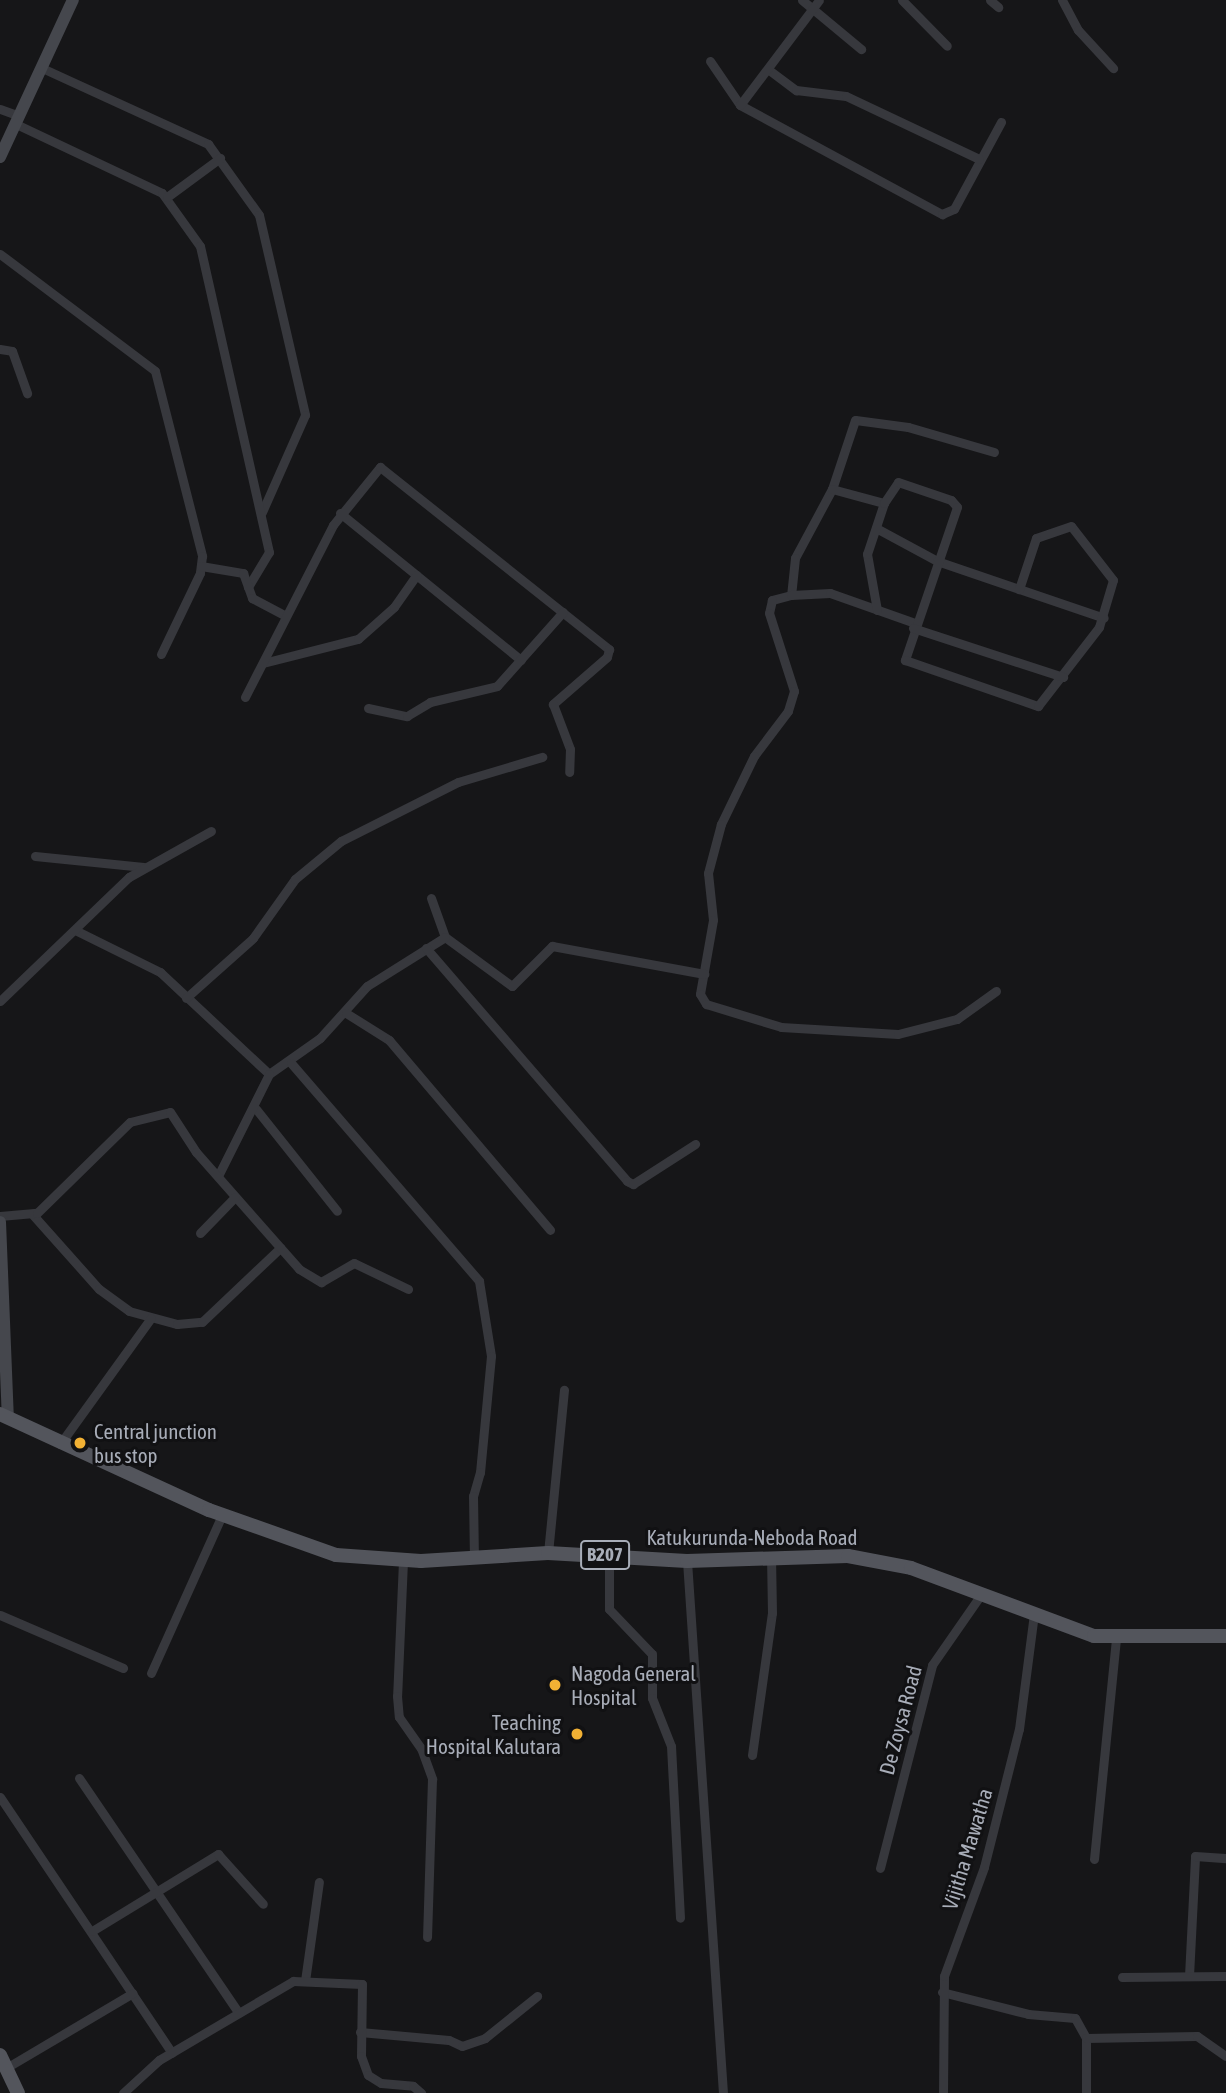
<!DOCTYPE html>
<style>
body{margin:0}
#map{position:relative;width:1226px;height:2093px;overflow:hidden;background:#161618;font-family:"Asap Condensed",sans-serif}
div>[style]{position:absolute}
[style*='--x']{left:calc(var(--x)*1px);top:calc(var(--y)*1px);width:calc(var(--w)*1px);rotate:calc(var(--a)*1deg)}
.street>*{height:9px;margin:-4.5px;padding:0 4.5px;transform-origin:4.5px;border-radius:4.5px;background:#37383d}
.secondary>*{height:12px;margin:-6px;padding:0 6px;transform-origin:6px;border-radius:6px;background:#45474d}
.primary>*{height:14px;margin:-7px;padding:0 7px;transform-origin:7px;border-radius:7px;background:#53555c}
.dots>*{width:19px;height:19px;translate:-50% -50%;box-sizing:border-box;border:4px solid #111113;border-radius:50%}
span{translate:-50% -50%;white-space:nowrap;text-align:center;line-height:1.15;-webkit-text-stroke:6px #111113;paint-order:stroke}
.shield-label span{padding:2px 5px;background:#111113;border:2px solid;border-radius:5px;-webkit-text-stroke-width:0}
.shield-label{font-size:19px;color:#a8adb8;font-weight:700}
.poi-label{font-size:21px;color:#a8adb8}
.left{translate:0 -50%;text-align:left}
.right{translate:-100% -50%;text-align:right}
.street-label{font-size:21px;color:#a8adb8}
</style>
<div id="map">
<div class="street">
<i style="--x:802;--y:0;--w:77;--a:39.7"></i>
<i style="--x:902;--y:0;--w:64;--a:45.6"></i>
<i style="--x:990;--y:0;--w:11;--a:41"></i>
<i style="--x:1062;--y:0;--w:34;--a:62"></i>
<i style="--x:1078;--y:30;--w:52;--a:47.4"></i>
<i style="--x:710;--y:61;--w:53;--a:55.7"></i>
<i style="--x:740;--y:105;--w:230;--a:28.4"></i>
<i style="--x:942;--y:214;--w:13;--a:-23"></i>
<i style="--x:954;--y:209;--w:99;--a:-61.6"></i>
<i style="--x:42;--y:68;--w:183;--a:24.6"></i>
<i style="--x:208;--y:144;--w:87;--a:54.3"></i>
<i style="--x:259;--y:215;--w:205;--a:77"></i>
<i style="--x:305;--y:415;--w:106;--a:113.9"></i>
<i style="--x:769;--y:70;--w:34;--a:37"></i>
<i style="--x:796;--y:90;--w:50;--a:6.8"></i>
<i style="--x:846;--y:96;--w:147;--a:25.3"></i>
<i style="--x:740;--y:105;--w:131;--a:-53"></i>
<i style="--x:0;--y:109;--w:20;--a:20"></i>
<i style="--x:16;--y:124;--w:161;--a:25.3"></i>
<i style="--x:162;--y:193;--w:65;--a:54.4"></i>
<i style="--x:200;--y:246;--w:314;--a:77.3"></i>
<i style="--x:269;--y:552;--w:41;--a:121"></i>
<i style="--x:167;--y:197;--w:66;--a:-36.3"></i>
<i style="--x:0;--y:254;--w:194;--a:37"></i>
<i style="--x:155;--y:371;--w:191;--a:75.7"></i>
<i style="--x:202;--y:556;--w:17;--a:97"></i>
<i style="--x:200;--y:573;--w:90;--a:115.7"></i>
<i style="--x:0;--y:349;--w:12;--a:9"></i>
<i style="--x:12;--y:351;--w:45;--a:70.3"></i>
<i style="--x:994;--y:452;--w:90;--a:-163.8"></i>
<i style="--x:908;--y:427;--w:53;--a:-172.5"></i>
<i style="--x:855;--y:420;--w:73;--a:108.4"></i>
<i style="--x:832;--y:489;--w:78;--a:118.2"></i>
<i style="--x:795;--y:558;--w:37;--a:96"></i>
<i style="--x:791;--y:595;--w:20;--a:165"></i>
<i style="--x:772;--y:600;--w:13;--a:103"></i>
<i style="--x:769;--y:613;--w:82;--a:72.2"></i>
<i style="--x:794;--y:691;--w:21;--a:107"></i>
<i style="--x:788;--y:711;--w:56;--a:127.1"></i>
<i style="--x:754;--y:756;--w:76;--a:115.9"></i>
<i style="--x:721;--y:824;--w:51;--a:104.9"></i>
<i style="--x:708;--y:873;--w:47;--a:83.9"></i>
<i style="--x:713;--y:920;--w:75;--a:100"></i>
<i style="--x:700;--y:994;--w:12;--a:59"></i>
<i style="--x:706;--y:1004;--w:78;--a:17"></i>
<i style="--x:781;--y:1027;--w:117;--a:3.4"></i>
<i style="--x:898;--y:1034;--w:61;--a:-14.3"></i>
<i style="--x:957;--y:1019;--w:48;--a:-35.7"></i>
<i style="--x:832;--y:489;--w:54;--a:15.1"></i>
<i style="--x:340;--y:513;--w:233;--a:39.1"></i>
<i style="--x:876;--y:528;--w:69;--a:28.4"></i>
<i style="--x:937;--y:561;--w:176;--a:18.8"></i>
<i style="--x:201;--y:566;--w:43;--a:9.5"></i>
<i style="--x:243;--y:573;--w:27;--a:70"></i>
<i style="--x:252;--y:598;--w:38;--a:28"></i>
<i style="--x:791;--y:595;--w:39;--a:-3"></i>
<i style="--x:830;--y:593;--w:90;--a:19.4"></i>
<i style="--x:877;--y:610;--w:57;--a:-100.1"></i>
<i style="--x:867;--y:554;--w:54;--a:-71.6"></i>
<i style="--x:884;--y:503;--w:25;--a:-56"></i>
<i style="--x:898;--y:482;--w:56;--a:18.8"></i>
<i style="--x:951;--y:500;--w:9;--a:49"></i>
<i style="--x:957;--y:507;--w:162;--a:108.8"></i>
<i style="--x:905;--y:660;--w:141;--a:19.1"></i>
<i style="--x:1038;--y:706;--w:100;--a:-52.3"></i>
<i style="--x:1099;--y:627;--w:49;--a:-73.4"></i>
<i style="--x:1113;--y:580;--w:68;--a:-127.9"></i>
<i style="--x:1071;--y:526;--w:37;--a:161"></i>
<i style="--x:1036;--y:538;--w:54;--a:108.4"></i>
<i style="--x:913;--y:628;--w:158;--a:18.1"></i>
<i style="--x:263;--y:663;--w:98;--a:-14.2"></i>
<i style="--x:358;--y:639;--w:48;--a:-41.6"></i>
<i style="--x:394;--y:607;--w:39;--a:-55"></i>
<i style="--x:245;--y:697;--w:193;--a:-62.9"></i>
<i style="--x:333;--y:525;--w:75;--a:-51"></i>
<i style="--x:380;--y:467;--w:293;--a:38.5"></i>
<i style="--x:609;--y:649;--w:8;--a:104"></i>
<i style="--x:607;--y:657;--w:72;--a:139"></i>
<i style="--x:553;--y:704;--w:48;--a:69.3"></i>
<i style="--x:570;--y:749;--w:23;--a:92"></i>
<i style="--x:368;--y:708;--w:40;--a:12"></i>
<i style="--x:407;--y:716;--w:27;--a:-31"></i>
<i style="--x:430;--y:702;--w:69;--a:-13.4"></i>
<i style="--x:497;--y:686;--w:99;--a:-48.3"></i>
<i style="--x:35;--y:856;--w:109;--a:5.8"></i>
<i style="--x:431;--y:898;--w:41;--a:70.3"></i>
<i style="--x:445;--y:937;--w:83;--a:36.2"></i>
<i style="--x:512;--y:986;--w:57;--a:-45"></i>
<i style="--x:552;--y:946;--w:155;--a:10.4"></i>
<i style="--x:77;--y:931;--w:93;--a:26.3"></i>
<i style="--x:160;--y:972;--w:149;--a:43.1"></i>
<i style="--x:269;--y:1074;--w:62;--a:-35.2"></i>
<i style="--x:320;--y:1038;--w:70;--a:-47.9"></i>
<i style="--x:367;--y:986;--w:92;--a:-32.1"></i>
<i style="--x:426;--y:948;--w:308;--a:49.2"></i>
<i style="--x:627;--y:1181;--w:7;--a:27"></i>
<i style="--x:633;--y:1184;--w:74;--a:-32.8"></i>
<i style="--x:186;--y:998;--w:90;--a:-41.8"></i>
<i style="--x:253;--y:938;--w:72;--a:-54.6"></i>
<i style="--x:295;--y:879;--w:60;--a:-39.6"></i>
<i style="--x:341;--y:841;--w:131;--a:-26.8"></i>
<i style="--x:458;--y:782;--w:88;--a:-16.6"></i>
<i style="--x:0;--y:1001;--w:179;--a:-43.9"></i>
<i style="--x:129;--y:877;--w:94;--a:-29.3"></i>
<i style="--x:346;--y:1013;--w:51;--a:32.1"></i>
<i style="--x:389;--y:1040;--w:249;--a:49.7"></i>
<i style="--x:291;--y:1063;--w:288;--a:49.2"></i>
<i style="--x:479;--y:1281;--w:76;--a:80.9"></i>
<i style="--x:491;--y:1356;--w:117;--a:95.4"></i>
<i style="--x:480;--y:1472;--w:25;--a:106"></i>
<i style="--x:473;--y:1496;--w:61;--a:89.1"></i>
<i style="--x:256;--y:1109;--w:130;--a:51.5"></i>
<i style="--x:218;--y:1176;--w:114;--a:-63.4"></i>
<i style="--x:33;--y:1215;--w:99;--a:48.3"></i>
<i style="--x:99;--y:1289;--w:37;--a:36"></i>
<i style="--x:129;--y:1311;--w:50;--a:15.2"></i>
<i style="--x:177;--y:1324;--w:25;--a:-5"></i>
<i style="--x:202;--y:1322;--w:108;--a:-43.5"></i>
<i style="--x:0;--y:1216;--w:37;--a:-5"></i>
<i style="--x:37;--y:1213;--w:130;--a:-44.4"></i>
<i style="--x:130;--y:1122;--w:41;--a:-14"></i>
<i style="--x:170;--y:1112;--w:48;--a:57"></i>
<i style="--x:196;--y:1152;--w:156;--a:48.6"></i>
<i style="--x:299;--y:1269;--w:26;--a:31"></i>
<i style="--x:321;--y:1282;--w:38;--a:-30"></i>
<i style="--x:354;--y:1263;--w:60;--a:25.7"></i>
<i style="--x:200;--y:1233;--w:50;--a:-45.8"></i>
<i style="--x:60;--y:1444;--w:155;--a:-54.2"></i>
<i style="--x:548;--y:1553;--w:164;--a:-84.4"></i>
<i style="--x:609;--y:1555;--w:54;--a:90"></i>
<i style="--x:609;--y:1609;--w:62;--a:46.3"></i>
<i style="--x:652;--y:1654;--w:44;--a:90"></i>
<i style="--x:652;--y:1698;--w:52;--a:68.4"></i>
<i style="--x:671;--y:1746;--w:172;--a:87"></i>
<i style="--x:403;--y:1561;--w:135;--a:92.5"></i>
<i style="--x:397;--y:1696;--w:21;--a:85"></i>
<i style="--x:399;--y:1717;--w:38;--a:55"></i>
<i style="--x:421;--y:1748;--w:33;--a:70"></i>
<i style="--x:432;--y:1779;--w:158;--a:91.8"></i>
<i style="--x:687;--y:1561;--w:533;--a:86.13"></i>
<i style="--x:0;--y:1615;--w:134;--a:23.3"></i>
<i style="--x:151;--y:1673;--w:173;--a:-65.8"></i>
<i style="--x:752;--y:1755;--w:143;--a:-82"></i>
<i style="--x:772;--y:1613;--w:55;--a:-91"></i>
<i style="--x:79;--y:1778;--w:284;--a:55.8"></i>
<i style="--x:0;--y:1797;--w:308;--a:56.1"></i>
<i style="--x:1094;--y:1859;--w:222;--a:-84.3"></i>
<i style="--x:880;--y:1868;--w:210;--a:-75.6"></i>
<i style="--x:932;--y:1665;--w:88;--a:-55.2"></i>
<i style="--x:92;--y:1931;--w:148;--a:-31.4"></i>
<i style="--x:218;--y:1854;--w:67;--a:48"></i>
<i style="--x:1189;--y:1976;--w:120;--a:-87.1"></i>
<i style="--x:1195;--y:1856;--w:31;--a:4"></i>
<i style="--x:1122;--y:1977;--w:104;--a:-0.6"></i>
<i style="--x:305;--y:1981;--w:100;--a:-82"></i>
<i style="--x:942;--y:1992;--w:89;--a:14.3"></i>
<i style="--x:1028;--y:2014;--w:47;--a:4.9"></i>
<i style="--x:1075;--y:2018;--w:23;--a:61"></i>
<i style="--x:1086;--y:2038;--w:55;--a:90"></i>
<i style="--x:360;--y:2032;--w:89;--a:5.1"></i>
<i style="--x:449;--y:2040;--w:14;--a:25"></i>
<i style="--x:462;--y:2046;--w:24;--a:-19"></i>
<i style="--x:485;--y:2038;--w:67;--a:-38.9"></i>
<i style="--x:1086;--y:2038;--w:111;--a:-1"></i>
<i style="--x:1197;--y:2036;--w:35;--a:35"></i>
<i style="--x:6;--y:2068;--w:147;--a:-30.6"></i>
<i style="--x:123;--y:2093;--w:49;--a:-42.5"></i>
<i style="--x:159;--y:2060;--w:156;--a:-30.5"></i>
<i style="--x:293;--y:1981;--w:69;--a:2.5"></i>
<i style="--x:362;--y:1984;--w:72;--a:90.8"></i>
<i style="--x:361;--y:2056;--w:20;--a:70"></i>
<i style="--x:368;--y:2075;--w:15;--a:32"></i>
<i style="--x:381;--y:2083;--w:32;--a:5"></i>
<i style="--x:413;--y:2086;--w:11;--a:41"></i>
<i style="--x:943;--y:2093;--w:117;--a:-89.5"></i>
<i style="--x:944;--y:1976;--w:116;--a:-69.8"></i>
<i style="--x:984;--y:1867;--w:142;--a:-75.8"></i>
<i style="--x:1019;--y:1729;--w:116;--a:-82.6"></i>
</div>
<div class="secondary">
<i style="--x:0;--y:157;--w:173;--a:-65.1"></i>
<i style="--x:0;--y:1222;--w:196;--a:87.7"></i>
</div>
<div class="primary">
<i style="--x:0;--y:1414;--w:230;--a:24.7"></i>
<i style="--x:209;--y:1510;--w:135;--a:19.5"></i>
<i style="--x:336;--y:1555;--w:85;--a:4"></i>
<i style="--x:421;--y:1561;--w:127;--a:-3.6"></i>
<i style="--x:548;--y:1553;--w:139;--a:3.3"></i>
<i style="--x:687;--y:1561;--w:161;--a:-1.8"></i>
<i style="--x:848;--y:1556;--w:64;--a:10.8"></i>
<i style="--x:911;--y:1568;--w:195;--a:20.4"></i>
<i style="--x:1094;--y:1636;--w:132;--a:0"></i>
<i style="--x:0;--y:2055;--w:42;--a:64.7"></i>
</div>
<div class="dots">
<i style="left:80px;top:1443px;background:#f2b134"></i>
<i style="left:555px;top:1685px;background:#f2b134"></i>
<i style="left:577px;top:1734px;background:#f2b134"></i>
</div>
<div class="shield-label">
<span style="left:605px;top:1555px">B207</span>
</div>
<div class="poi-label">
<span class="left" style="left:94px;top:1443px">Central junction<br>bus stop</span>
<span class="left" style="left:571px;top:1685px">Nagoda General<br>Hospital</span>
<span class="right" style="left:561px;top:1734px">Teaching<br>Hospital Kalutara</span>
</div>
<div class="street-label">
<span style="left:752px;top:1537px">Katukurunda-Neboda Road</span>
<span style="left:900px;top:1720px;rotate:-75deg">De Zoysa Road</span>
<span style="left:967px;top:1849px;rotate:-73deg">Vijitha Mawatha</span>
</div>
</div>
